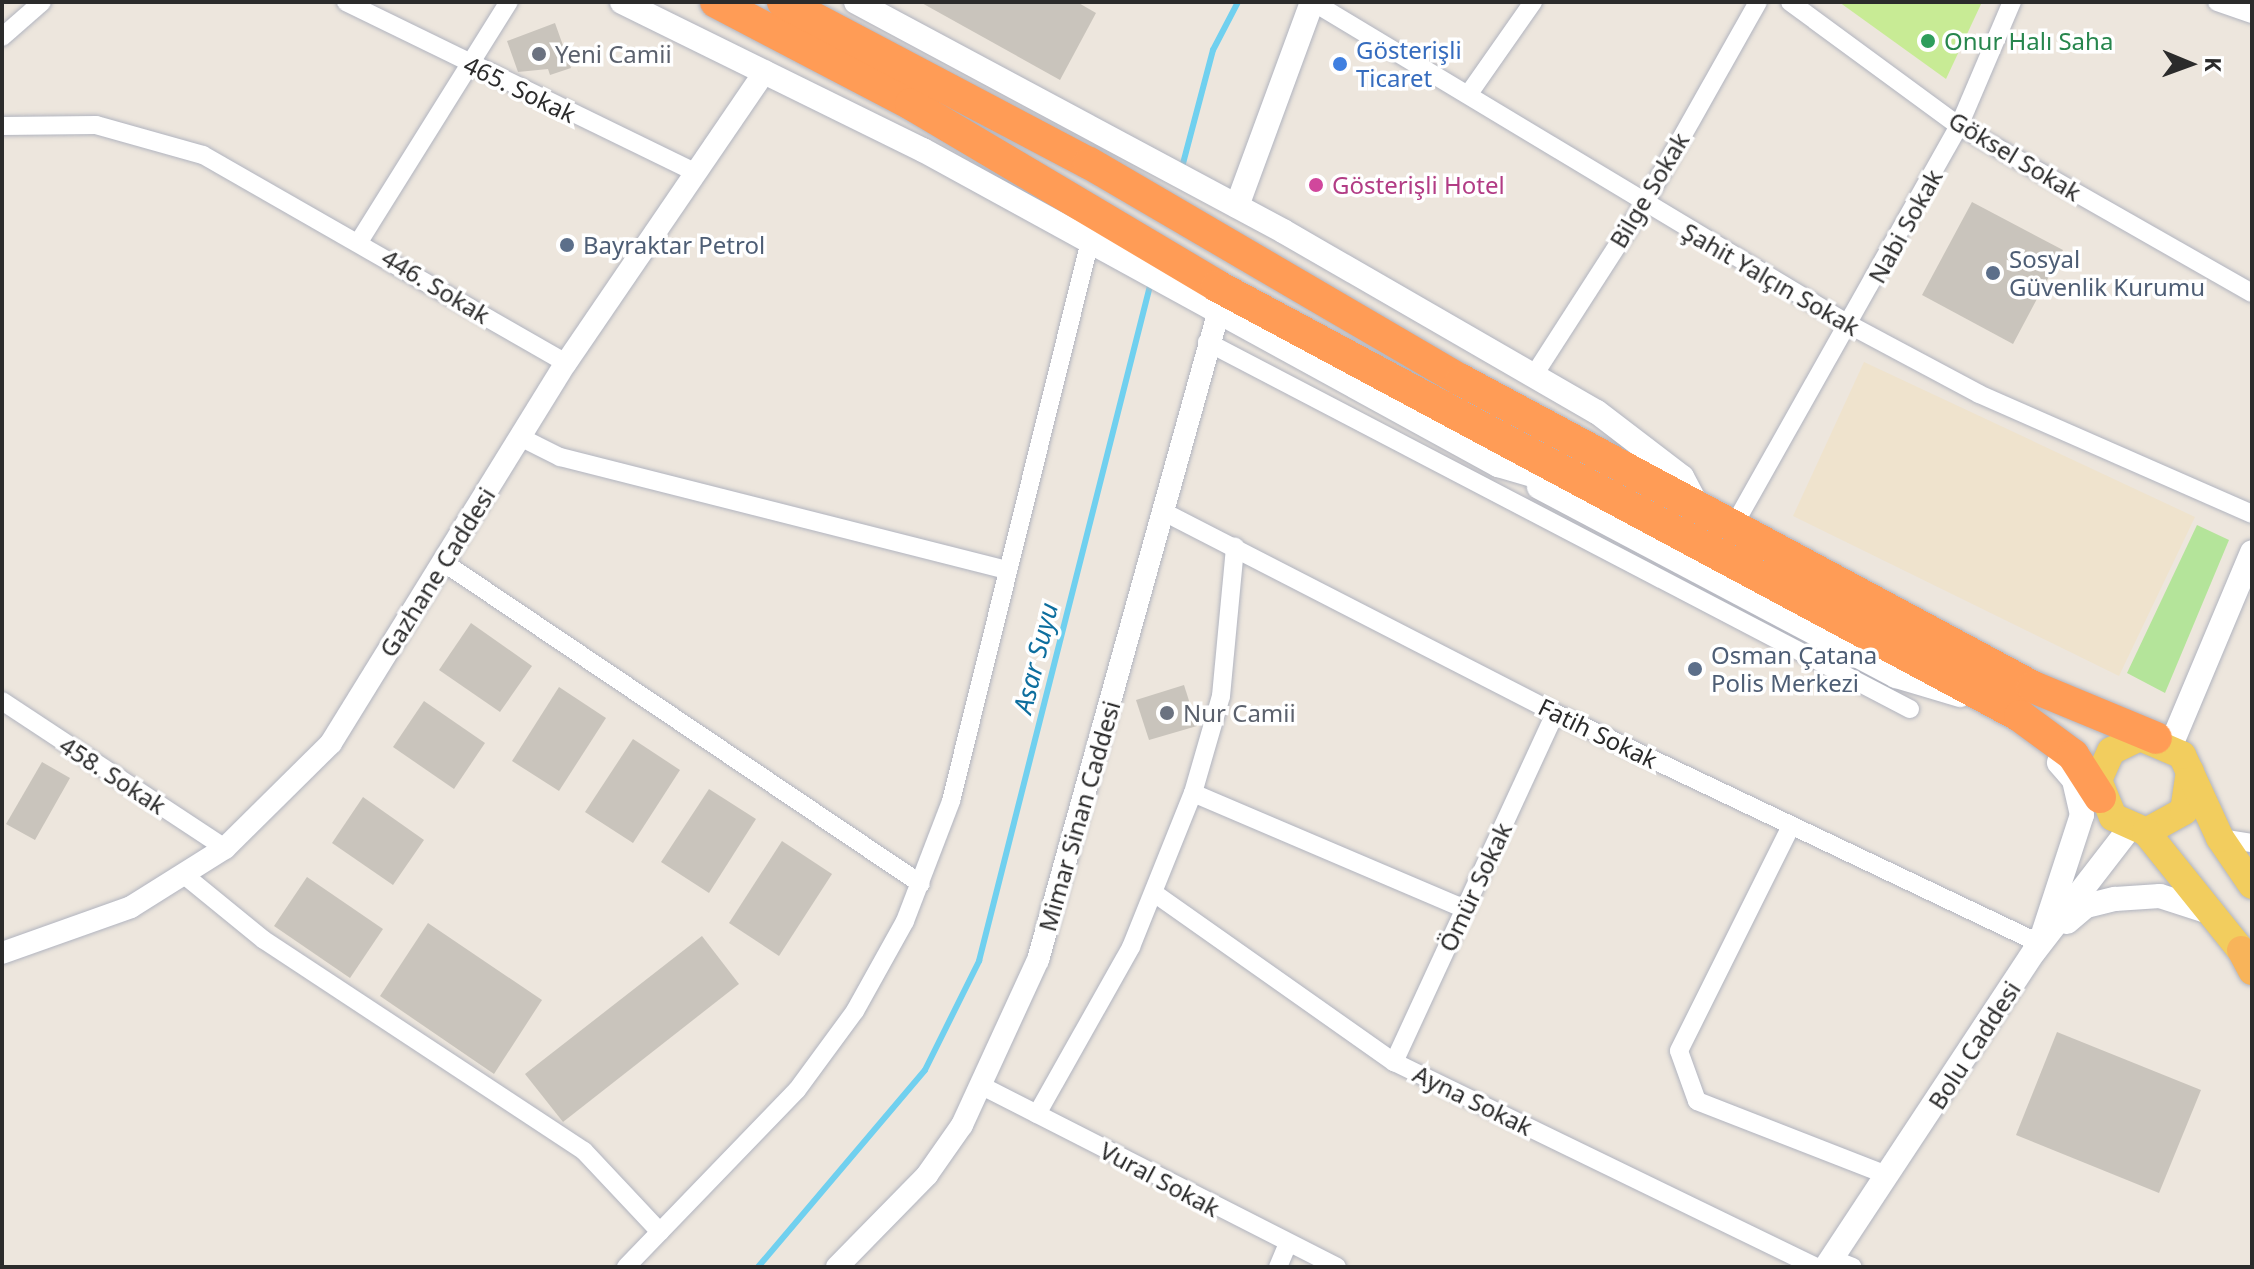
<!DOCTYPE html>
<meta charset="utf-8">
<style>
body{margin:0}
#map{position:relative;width:2254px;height:1269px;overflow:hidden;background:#ede6dd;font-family:"Noto Sans",sans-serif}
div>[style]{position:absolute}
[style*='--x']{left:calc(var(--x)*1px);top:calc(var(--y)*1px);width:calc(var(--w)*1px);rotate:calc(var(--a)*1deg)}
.education>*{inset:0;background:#efe3cd}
.green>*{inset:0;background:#b4e49a}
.pitch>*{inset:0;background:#c8eb95}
.stream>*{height:6px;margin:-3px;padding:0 3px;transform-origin:3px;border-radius:3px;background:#70d0ef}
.building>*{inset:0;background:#c9c4bc}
.roads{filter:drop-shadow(0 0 2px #b1b4bf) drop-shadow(0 0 2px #b1b4bf)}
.minor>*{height:18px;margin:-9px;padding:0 9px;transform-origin:9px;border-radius:9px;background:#fff}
.tertiary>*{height:22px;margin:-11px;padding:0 11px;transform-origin:11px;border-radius:11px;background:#fff}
.secondary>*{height:24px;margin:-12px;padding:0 12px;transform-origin:12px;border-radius:12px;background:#fff}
.primary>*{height:28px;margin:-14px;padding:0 14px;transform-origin:14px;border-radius:14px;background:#f2cd5e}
.trunk>*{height:28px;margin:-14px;padding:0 14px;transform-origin:14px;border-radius:14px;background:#f8b45a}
.motorway>*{height:32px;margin:-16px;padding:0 16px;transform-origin:16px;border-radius:16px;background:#ff9c56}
.dots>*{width:22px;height:22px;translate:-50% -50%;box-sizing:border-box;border:4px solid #fff;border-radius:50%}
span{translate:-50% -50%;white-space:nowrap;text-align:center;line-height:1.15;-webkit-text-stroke:7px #fff;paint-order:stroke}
.leisure-label{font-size:24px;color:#27864d}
.left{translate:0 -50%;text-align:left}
.shop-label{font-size:24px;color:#366cbe}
.worship-label{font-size:24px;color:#5b616d}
.street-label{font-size:24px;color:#2b2b2b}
.hotel-label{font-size:24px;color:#b23c85}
.service-label{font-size:24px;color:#4e5e75}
.water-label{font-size:26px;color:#0d6e9e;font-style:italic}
.frame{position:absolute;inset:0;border:4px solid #2b2b2b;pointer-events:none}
.north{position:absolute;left:2150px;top:24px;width:80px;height:80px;-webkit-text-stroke:6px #fff;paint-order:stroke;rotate:91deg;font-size:22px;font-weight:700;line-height:32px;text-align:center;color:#2b2b2b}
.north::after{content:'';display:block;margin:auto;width:28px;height:36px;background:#2b2b2b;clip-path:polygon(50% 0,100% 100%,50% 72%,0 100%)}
</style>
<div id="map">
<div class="education">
<i style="clip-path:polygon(1864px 362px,2195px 517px,2119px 676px,1793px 516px)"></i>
</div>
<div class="green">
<i style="clip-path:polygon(2197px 525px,2229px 540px,2165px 693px,2127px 673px)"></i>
</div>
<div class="pitch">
<i style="clip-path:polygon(1839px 2px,1982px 2px,1946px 79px)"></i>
</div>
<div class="stream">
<i style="--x:1181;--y:171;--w:125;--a:-75.2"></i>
<i style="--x:1213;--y:50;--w:54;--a:-62.5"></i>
<i style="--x:758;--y:1267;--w:258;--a:-49.7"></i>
<i style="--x:925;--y:1070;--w:122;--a:-63.6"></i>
<i style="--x:979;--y:961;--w:700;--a:-75.79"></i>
</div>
<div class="building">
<i style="clip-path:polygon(920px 2px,1077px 2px,1096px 13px,1060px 80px)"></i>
<i style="clip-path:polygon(555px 23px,571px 68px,550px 75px,548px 69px,518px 72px,507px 41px)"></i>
<i style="clip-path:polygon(1972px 202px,2063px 250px,2013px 344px,1922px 295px)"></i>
<i style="clip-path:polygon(471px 623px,532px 666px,500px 712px,439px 670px)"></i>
<i style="clip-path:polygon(1184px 685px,1197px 726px,1149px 740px,1136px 700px)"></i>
<i style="clip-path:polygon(559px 687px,606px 718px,559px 791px,512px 761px)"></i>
<i style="clip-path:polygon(424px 701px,485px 743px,454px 789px,393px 747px)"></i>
<i style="clip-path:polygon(633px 739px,680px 770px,633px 843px,585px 812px)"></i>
<i style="clip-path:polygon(42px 762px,70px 778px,35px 840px,6px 824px)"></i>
<i style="clip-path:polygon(709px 789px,756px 819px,709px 893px,661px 862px)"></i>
<i style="clip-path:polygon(363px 797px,424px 840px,393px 885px,332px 843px)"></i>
<i style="clip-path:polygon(782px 841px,832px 874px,779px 956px,729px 923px)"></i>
<i style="clip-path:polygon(307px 877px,383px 929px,350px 978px,274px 926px)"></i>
<i style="clip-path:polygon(428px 923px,542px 1000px,494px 1074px,380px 996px)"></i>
<i style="clip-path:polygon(702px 936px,739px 984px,563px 1122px,525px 1074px)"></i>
<i style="clip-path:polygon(2057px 1032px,2201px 1090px,2159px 1193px,2016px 1135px)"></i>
</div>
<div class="roads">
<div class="minor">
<i style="--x:346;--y:2;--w:388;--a:26"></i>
<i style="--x:1313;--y:2;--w:627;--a:31.03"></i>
<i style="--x:1850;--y:325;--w:146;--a:28.1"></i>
<i style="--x:1979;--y:394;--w:298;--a:23.7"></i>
<i style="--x:1790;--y:2;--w:210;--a:36.3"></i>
<i style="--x:1959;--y:126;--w:337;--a:29.7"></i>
<i style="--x:2217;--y:2;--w:37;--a:19"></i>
<i style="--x:2;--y:37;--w:53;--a:-41.2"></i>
<i style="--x:1470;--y:92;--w:110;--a:-55"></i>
<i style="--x:2;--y:126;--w:94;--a:-0.6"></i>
<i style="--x:96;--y:125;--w:111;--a:15.7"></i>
<i style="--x:203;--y:155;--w:418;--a:29.8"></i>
<i style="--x:360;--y:240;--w:281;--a:-58"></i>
<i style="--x:1207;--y:342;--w:793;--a:27.57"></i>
<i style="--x:1534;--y:375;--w:201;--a:-57.2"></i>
<i style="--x:1643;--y:206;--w:234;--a:-60.6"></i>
<i style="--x:520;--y:437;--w:45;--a:26.6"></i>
<i style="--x:560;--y:457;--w:462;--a:14.2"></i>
<i style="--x:1162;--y:511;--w:442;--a:27.2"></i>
<i style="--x:1555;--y:713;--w:538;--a:25.42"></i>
<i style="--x:1734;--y:525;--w:458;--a:-60.6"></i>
<i style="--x:1959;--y:126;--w:135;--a:-66.9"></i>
<i style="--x:443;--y:562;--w:576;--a:33.97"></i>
<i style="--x:2;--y:701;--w:267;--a:33.4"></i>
<i style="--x:1193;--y:793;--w:296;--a:23.1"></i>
<i style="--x:1791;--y:826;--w:251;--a:116.5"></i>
<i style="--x:1679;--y:1051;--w:53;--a:70.2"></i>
<i style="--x:1697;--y:1101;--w:206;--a:21.3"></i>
<i style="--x:2220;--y:838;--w:32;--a:9"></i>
<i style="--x:183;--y:874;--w:104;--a:39.2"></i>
<i style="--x:264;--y:940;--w:383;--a:33.4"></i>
<i style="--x:584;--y:1151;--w:111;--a:46.8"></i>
<i style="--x:1154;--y:893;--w:294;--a:35.2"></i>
<i style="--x:1394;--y:1062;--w:469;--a:25.9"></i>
<i style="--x:1394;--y:1062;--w:384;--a:-65.2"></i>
<i style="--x:984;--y:1087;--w:396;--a:27"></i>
<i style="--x:1037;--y:1114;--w:192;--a:-60.6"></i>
<i style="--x:1131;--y:947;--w:166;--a:-68.1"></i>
<i style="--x:1193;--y:793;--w:101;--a:-73.9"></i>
<i style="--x:1221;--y:696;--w:150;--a:-84.6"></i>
<i style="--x:1832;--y:1259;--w:22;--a:21"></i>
<i style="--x:626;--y:1267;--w:246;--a:-46"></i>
<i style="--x:797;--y:1090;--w:98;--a:-53.7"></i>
<i style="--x:855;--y:1011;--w:103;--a:-60.9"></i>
<i style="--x:905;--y:921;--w:129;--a:-69"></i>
<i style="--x:951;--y:801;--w:577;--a:-76.06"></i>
<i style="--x:1278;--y:1267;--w:23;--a:-67"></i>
</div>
<div class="tertiary">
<i style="--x:2;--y:953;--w:137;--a:-19.6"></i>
<i style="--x:131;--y:907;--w:111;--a:-32.1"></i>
<i style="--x:225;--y:848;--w:149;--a:-44.7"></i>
<i style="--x:331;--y:743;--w:447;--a:-58.3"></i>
<i style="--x:566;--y:363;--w:353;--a:-55.7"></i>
<i style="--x:837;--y:1267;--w:129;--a:-45.6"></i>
<i style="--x:927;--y:1175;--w:61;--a:-55"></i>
<i style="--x:962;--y:1125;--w:182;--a:-65.3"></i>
<i style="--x:1038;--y:960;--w:671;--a:-74.43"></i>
</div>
<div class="secondary">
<i style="--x:622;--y:2;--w:335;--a:26.2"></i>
<i style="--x:923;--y:150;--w:656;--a:28.72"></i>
<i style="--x:1498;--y:465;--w:75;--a:16.3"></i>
<i style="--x:856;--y:2;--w:485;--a:28.2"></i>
<i style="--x:1283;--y:231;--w:362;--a:30"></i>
<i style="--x:1597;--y:412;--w:107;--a:37.4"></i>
<i style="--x:1682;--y:477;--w:32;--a:62"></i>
<i style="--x:1237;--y:206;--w:217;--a:-69.8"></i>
<i style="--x:1539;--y:487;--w:404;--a:27.9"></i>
<i style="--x:1896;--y:676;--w:67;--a:16.5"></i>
<i style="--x:2171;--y:745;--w:209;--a:-67.2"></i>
<i style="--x:2067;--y:922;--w:25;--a:-40"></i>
<i style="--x:2086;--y:906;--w:30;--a:-14"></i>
<i style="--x:2115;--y:899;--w:45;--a:-3.8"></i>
<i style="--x:2160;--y:896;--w:52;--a:18.1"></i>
<i style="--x:2043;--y:934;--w:125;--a:-71.9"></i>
<i style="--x:2082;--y:815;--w:36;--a:-103"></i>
<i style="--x:2074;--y:780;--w:23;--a:-131"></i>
<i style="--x:1826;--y:1267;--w:377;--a:-56.6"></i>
<i style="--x:2034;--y:952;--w:157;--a:-52.3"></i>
</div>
<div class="primary">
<i style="--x:2146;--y:832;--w:43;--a:-28.9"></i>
<i style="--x:2184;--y:811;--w:40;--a:-81.5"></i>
<i style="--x:2252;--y:885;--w:57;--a:-124.2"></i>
<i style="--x:2220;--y:838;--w:91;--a:-114.6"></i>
<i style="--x:2182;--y:755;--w:46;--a:-156.8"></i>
<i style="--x:2140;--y:737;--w:32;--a:154"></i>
<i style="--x:2111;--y:751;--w:32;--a:114"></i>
<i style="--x:2098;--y:780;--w:40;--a:68"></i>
<i style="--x:2113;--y:817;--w:36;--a:24"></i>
<i style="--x:2146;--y:832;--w:169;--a:51.2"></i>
</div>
<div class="trunk">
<i style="--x:2241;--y:950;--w:24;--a:62"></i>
</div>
<div class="motorway">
<i style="--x:716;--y:2;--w:220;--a:27.6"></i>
<i style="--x:911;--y:104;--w:356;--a:30.7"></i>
<i style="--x:1217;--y:286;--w:911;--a:28.17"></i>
<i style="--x:2020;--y:716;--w:66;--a:36.3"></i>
<i style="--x:2073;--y:755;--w:50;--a:57.3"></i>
<i style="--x:783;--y:2;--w:346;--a:27.8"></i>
<i style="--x:1089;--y:163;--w:431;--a:30.3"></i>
<i style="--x:1461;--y:380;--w:649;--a:28.22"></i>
<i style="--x:2033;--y:687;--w:133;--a:22.5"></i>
</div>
</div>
<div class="dots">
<i style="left:1928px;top:41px;background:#2e9e5b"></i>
<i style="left:539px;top:54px;background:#6b7280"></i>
<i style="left:1340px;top:64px;background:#3f7fe0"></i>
<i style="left:1316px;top:185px;background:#d1479c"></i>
<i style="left:567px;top:245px;background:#5c6f8a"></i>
<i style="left:1993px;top:273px;background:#5c6f8a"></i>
<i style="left:1695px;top:669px;background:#5c6f8a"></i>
<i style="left:1167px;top:713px;background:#6b7280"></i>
</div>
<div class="leisure-label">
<span class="left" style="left:1944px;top:41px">Onur Halı Saha</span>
</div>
<div class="shop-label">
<span class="left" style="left:1356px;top:64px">Gösterişli<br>Ticaret</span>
</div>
<div class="worship-label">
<span class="left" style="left:555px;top:54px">Yeni Camii</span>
<span class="left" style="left:1183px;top:713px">Nur Camii</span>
</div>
<div class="street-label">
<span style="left:520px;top:89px;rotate:26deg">465. Sokak</span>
<span style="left:2015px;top:156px;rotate:31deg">Göksel Sokak</span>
<span style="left:1649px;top:190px;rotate:-59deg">Bilge Sokak</span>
<span style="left:1905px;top:226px;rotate:-61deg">Nabi Sokak</span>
<span style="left:1771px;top:279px;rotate:30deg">Şahit Yalçın Sokak</span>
<span style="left:436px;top:286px;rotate:31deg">446. Sokak</span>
<span style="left:437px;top:572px;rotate:-58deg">Gazhane Caddesi</span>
<span style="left:1598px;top:733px;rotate:26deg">Fatih Sokak</span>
<span style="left:113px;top:775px;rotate:33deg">458. Sokak</span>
<span style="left:1079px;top:816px;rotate:-74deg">Mimar Sinan Caddesi</span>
<span style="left:1475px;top:887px;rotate:-65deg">Ömür Sokak</span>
<span style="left:1974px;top:1045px;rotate:-57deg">Bolu Caddesi</span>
<span style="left:1473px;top:1100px;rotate:26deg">Ayna Sokak</span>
<span style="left:1160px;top:1179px;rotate:28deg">Vural Sokak</span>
</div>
<div class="hotel-label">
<span class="left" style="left:1332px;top:185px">Gösterişli Hotel</span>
</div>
<div class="service-label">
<span class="left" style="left:583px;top:245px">Bayraktar Petrol</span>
<span class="left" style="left:2009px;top:273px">Sosyal<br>Güvenlik Kurumu</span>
<span class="left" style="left:1711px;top:669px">Osman Çatana<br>Polis Merkezi</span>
</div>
<div class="water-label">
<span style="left:1036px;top:658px;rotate:-76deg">Asar Suyu</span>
</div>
<div class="frame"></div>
<div class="north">K</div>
</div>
